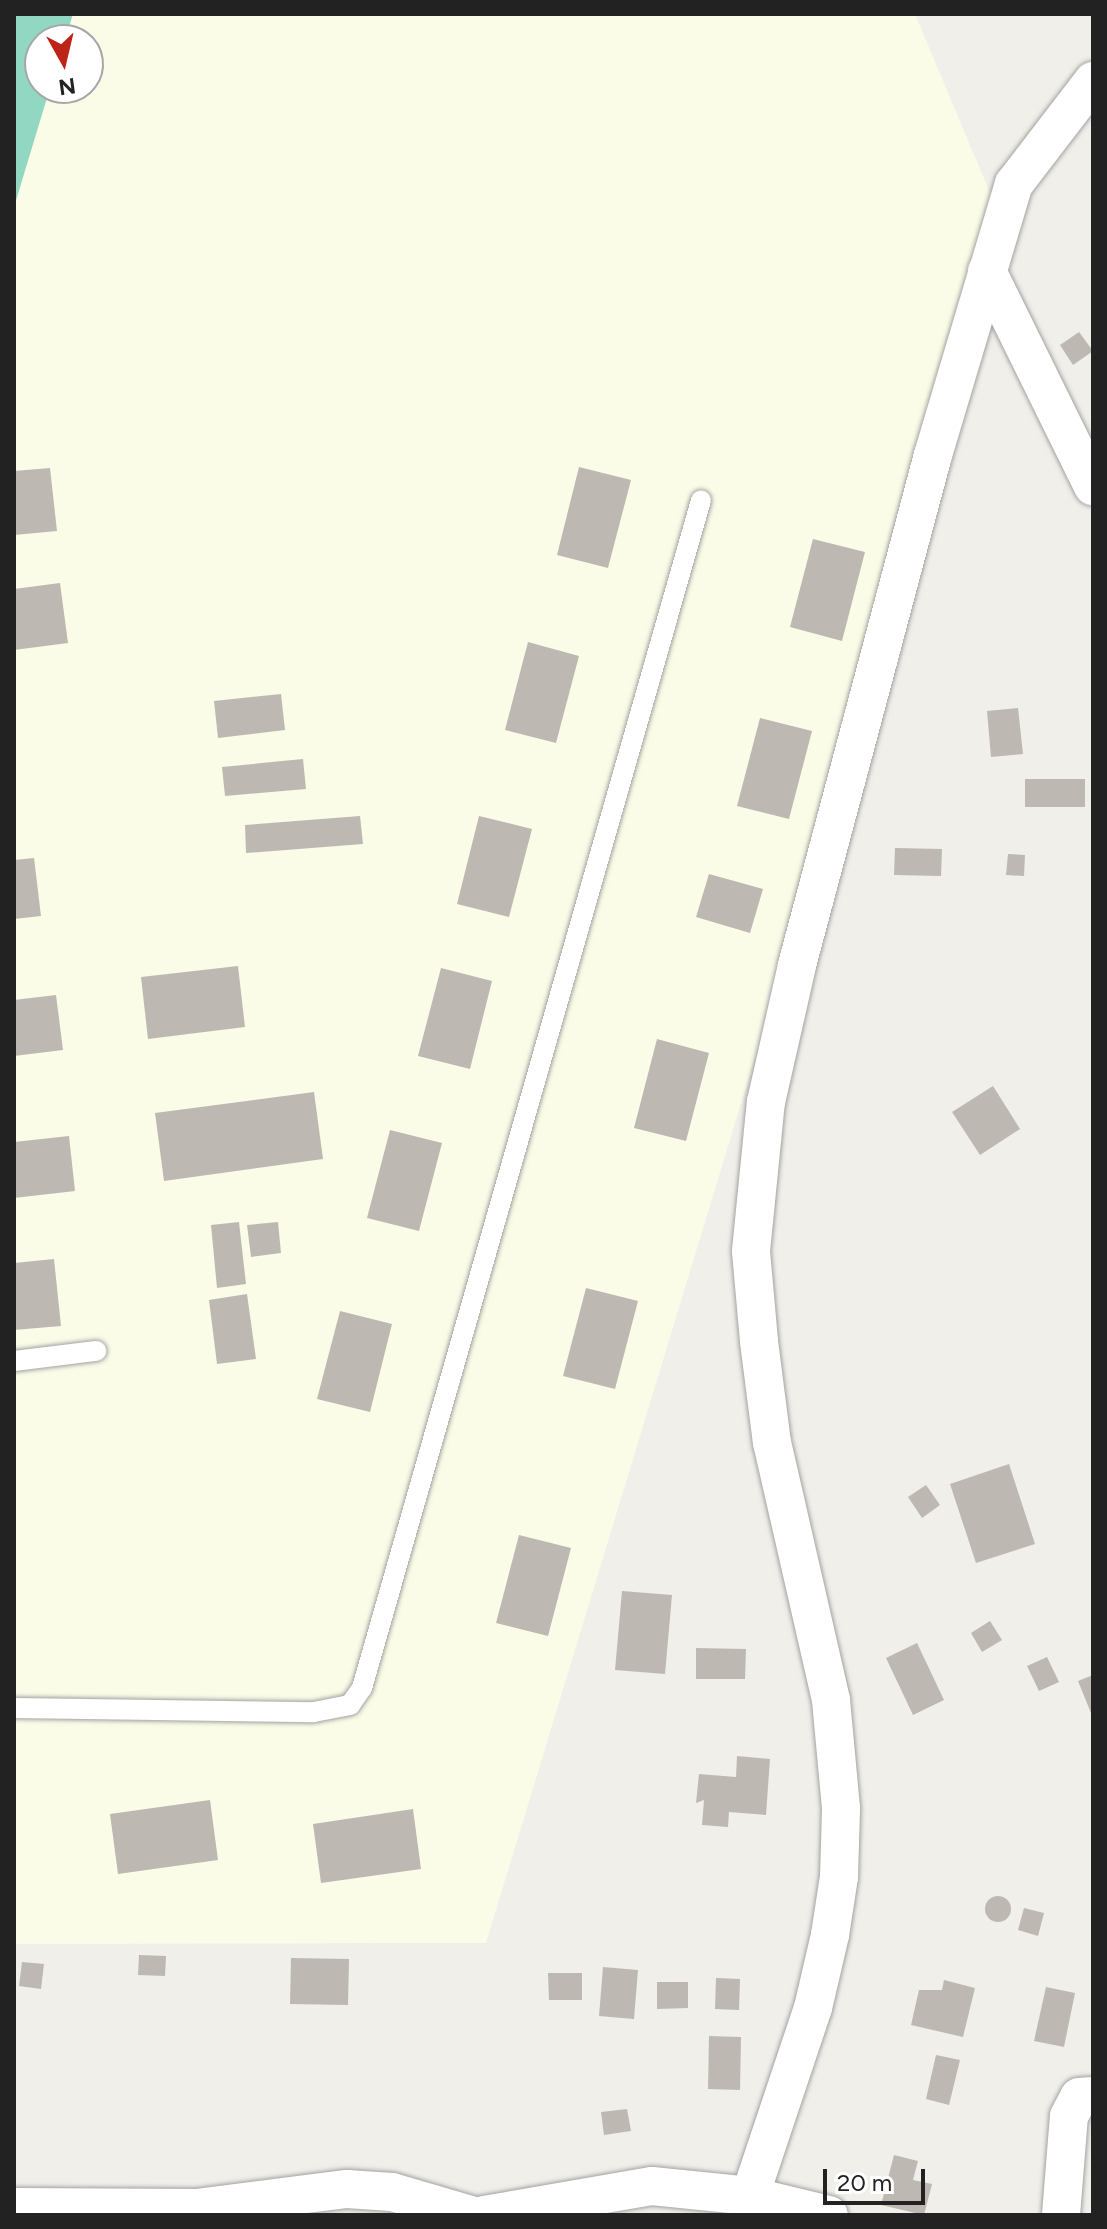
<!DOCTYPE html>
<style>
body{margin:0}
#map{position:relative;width:1107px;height:2229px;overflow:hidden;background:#f1efe9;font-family:Figtree,sans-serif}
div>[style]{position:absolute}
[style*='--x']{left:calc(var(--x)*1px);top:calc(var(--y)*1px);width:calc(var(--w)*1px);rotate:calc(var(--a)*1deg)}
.education>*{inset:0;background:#fafce7}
.pitch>*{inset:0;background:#91d7c1}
.building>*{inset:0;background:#beb8b2}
.round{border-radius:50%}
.roads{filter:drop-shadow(0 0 2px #a3a3a3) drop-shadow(0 0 2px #a3a3a3)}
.service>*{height:20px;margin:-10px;padding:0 10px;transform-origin:10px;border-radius:10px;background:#fff}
.minor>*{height:38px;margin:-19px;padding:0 19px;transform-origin:19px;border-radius:19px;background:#fff}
span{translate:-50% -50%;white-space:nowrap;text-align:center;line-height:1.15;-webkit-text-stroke:7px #fff;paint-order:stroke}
.frame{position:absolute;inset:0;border:16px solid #222;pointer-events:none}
.north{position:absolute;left:24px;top:24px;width:80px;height:80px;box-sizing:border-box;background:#fff;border:2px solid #a7a7a7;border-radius:50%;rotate:172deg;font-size:22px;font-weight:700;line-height:32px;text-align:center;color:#222}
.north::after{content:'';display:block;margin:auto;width:28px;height:36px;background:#bd2316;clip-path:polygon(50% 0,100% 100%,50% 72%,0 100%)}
.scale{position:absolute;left:823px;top:2169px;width:102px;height:36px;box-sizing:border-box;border:4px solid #222;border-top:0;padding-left:10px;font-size:24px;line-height:28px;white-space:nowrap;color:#222;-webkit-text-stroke:6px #fff;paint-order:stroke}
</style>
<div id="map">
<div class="education">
<i style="clip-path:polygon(evenodd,14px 14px,915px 14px,1006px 231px,486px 1943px,14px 1944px,14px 14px,40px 40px,88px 40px,88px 88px,40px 88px,40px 40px)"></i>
</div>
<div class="pitch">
<i style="clip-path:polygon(14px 14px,73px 14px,65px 40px,40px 40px,40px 88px,50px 88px,14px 207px)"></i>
</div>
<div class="building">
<i style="clip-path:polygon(1079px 332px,1093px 351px,1073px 365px,1060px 345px)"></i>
<i style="clip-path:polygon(579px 467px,631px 480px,608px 568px,557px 555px)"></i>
<i style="clip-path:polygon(50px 468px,57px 531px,14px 535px,14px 471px)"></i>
<i style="clip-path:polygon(813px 539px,865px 552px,842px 641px,790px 627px)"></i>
<i style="clip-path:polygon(60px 583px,68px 643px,14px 650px,14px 589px)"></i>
<i style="clip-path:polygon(528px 642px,579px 656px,556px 743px,505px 730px)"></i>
<i style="clip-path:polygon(281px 694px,285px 730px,218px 738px,214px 701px)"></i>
<i style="clip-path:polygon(1018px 708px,1023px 754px,991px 757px,987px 711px)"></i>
<i style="clip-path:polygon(760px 718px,812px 731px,789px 819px,737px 806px)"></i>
<i style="clip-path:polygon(303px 759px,306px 789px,225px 796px,222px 767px)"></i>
<i style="clip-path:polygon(1025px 779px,1085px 779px,1085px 807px,1025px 807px)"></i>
<i style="clip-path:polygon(360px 816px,363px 844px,246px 853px,245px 825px)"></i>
<i style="clip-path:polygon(479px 816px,532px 829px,509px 917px,457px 904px)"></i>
<i style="clip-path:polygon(895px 848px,942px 849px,941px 876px,894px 875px)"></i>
<i style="clip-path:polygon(1008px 854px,1025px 855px,1024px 876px,1006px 875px)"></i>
<i style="clip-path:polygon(34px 858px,41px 916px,14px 919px,14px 860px)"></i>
<i style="clip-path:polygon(709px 874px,763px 889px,750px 933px,696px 917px)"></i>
<i style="clip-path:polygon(238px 966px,245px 1027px,148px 1039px,141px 977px)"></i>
<i style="clip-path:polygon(441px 968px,492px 981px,470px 1069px,418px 1056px)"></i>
<i style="clip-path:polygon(56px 995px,63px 1050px,14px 1056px,14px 1000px)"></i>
<i style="clip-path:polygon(657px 1039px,709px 1053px,686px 1141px,634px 1128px)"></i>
<i style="clip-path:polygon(993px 1086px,1020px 1129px,980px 1155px,952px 1112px)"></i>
<i style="clip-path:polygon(314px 1092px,323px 1159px,164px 1181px,155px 1113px)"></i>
<i style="clip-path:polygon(390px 1130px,442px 1143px,419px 1231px,367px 1218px)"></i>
<i style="clip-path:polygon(69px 1136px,75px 1191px,14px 1198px,14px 1142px)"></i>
<i style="clip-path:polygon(239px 1222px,246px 1284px,217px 1288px,211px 1225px)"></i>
<i style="clip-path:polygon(278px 1222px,281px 1253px,251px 1257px,247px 1225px)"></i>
<i style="clip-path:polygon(54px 1259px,61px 1326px,14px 1330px,14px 1263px)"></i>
<i style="clip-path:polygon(586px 1288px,638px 1301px,615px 1389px,563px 1376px)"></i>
<i style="clip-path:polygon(247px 1294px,256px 1359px,217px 1364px,209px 1300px)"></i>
<i style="clip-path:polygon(340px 1311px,392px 1324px,370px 1412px,317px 1399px)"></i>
<i style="clip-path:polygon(1009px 1464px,1035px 1544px,976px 1563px,950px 1484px)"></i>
<i style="clip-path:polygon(926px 1485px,940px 1505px,922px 1518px,908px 1497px)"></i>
<i style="clip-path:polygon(519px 1535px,571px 1548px,548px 1636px,496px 1623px)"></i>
<i style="clip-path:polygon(622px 1591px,672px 1595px,665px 1674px,615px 1670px)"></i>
<i style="clip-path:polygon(990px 1621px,1002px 1640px,982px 1652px,971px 1633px)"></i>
<i style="clip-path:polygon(917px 1643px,944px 1700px,913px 1715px,886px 1658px)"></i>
<i style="clip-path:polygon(696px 1648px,746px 1649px,745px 1679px,696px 1679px)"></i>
<i style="clip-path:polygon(1047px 1657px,1059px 1682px,1039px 1691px,1027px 1666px)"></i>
<i style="clip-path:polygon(1093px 1675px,1093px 1718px,1078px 1681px)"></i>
<i style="clip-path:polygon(737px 1756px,770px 1759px,766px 1815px,729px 1812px,728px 1827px,702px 1825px,704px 1800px,696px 1803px,699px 1774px,736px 1777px)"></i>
<i style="clip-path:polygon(210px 1800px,218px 1860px,118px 1874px,110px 1814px)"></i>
<i style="clip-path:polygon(413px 1809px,421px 1869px,321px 1883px,313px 1824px)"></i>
<i class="round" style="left:985px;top:1896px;width:26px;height:26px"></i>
<i style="clip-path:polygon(1024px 1908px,1044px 1913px,1038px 1936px,1018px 1930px)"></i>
<i style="clip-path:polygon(139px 1955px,166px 1956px,165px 1976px,138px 1975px)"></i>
<i style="clip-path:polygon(291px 1958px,349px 1959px,348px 2005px,290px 2004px)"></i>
<i style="clip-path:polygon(22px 1962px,44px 1964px,41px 1989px,19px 1986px)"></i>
<i style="clip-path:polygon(603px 1967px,638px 1970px,634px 2019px,599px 2016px)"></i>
<i style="clip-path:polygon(548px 1973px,582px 1973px,582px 2000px,549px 2000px)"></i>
<i style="clip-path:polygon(716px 1978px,740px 1979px,739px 2010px,715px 2009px)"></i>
<i style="clip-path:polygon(944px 1980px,975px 1988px,963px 2037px,911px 2025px,919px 1990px,942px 1990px)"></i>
<i style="clip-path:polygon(657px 1982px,688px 1982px,688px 2008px,657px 2009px)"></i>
<i style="clip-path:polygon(1046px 1987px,1075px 1993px,1064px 2047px,1034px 2041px)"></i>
<i style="clip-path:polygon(709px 2036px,741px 2037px,740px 2090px,708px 2089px)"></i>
<i style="clip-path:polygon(936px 2055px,960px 2060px,949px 2105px,926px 2099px)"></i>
<i style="clip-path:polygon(627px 2109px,631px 2131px,604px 2135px,601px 2112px)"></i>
<i style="clip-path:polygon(894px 2155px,918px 2161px,913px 2180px,932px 2184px,924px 2215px,881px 2205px)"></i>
</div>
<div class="roads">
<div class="service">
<i style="--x:14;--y:1361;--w:83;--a:-7"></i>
<i style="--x:14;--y:1708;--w:300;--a:0.8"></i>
<i style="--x:314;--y:1712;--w:37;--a:-11"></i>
<i style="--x:350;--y:1705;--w:21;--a:-55"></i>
<i style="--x:362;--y:1688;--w:1235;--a:-74.07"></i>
</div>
<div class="minor">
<i style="--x:987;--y:271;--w:240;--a:63.8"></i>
<i style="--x:14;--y:2207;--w:182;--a:0.3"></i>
<i style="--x:196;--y:2208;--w:152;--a:-7.2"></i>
<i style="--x:347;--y:2189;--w:45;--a:3.8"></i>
<i style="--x:392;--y:2192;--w:82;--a:16.2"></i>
<i style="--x:484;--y:2215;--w:170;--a:-9.8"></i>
<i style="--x:652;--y:2186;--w:99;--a:5.8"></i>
<i style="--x:750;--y:2196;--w:81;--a:13.5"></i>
<i style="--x:748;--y:2215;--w:19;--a:-84"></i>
<i style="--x:750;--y:2196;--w:198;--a:-71.5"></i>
<i style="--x:813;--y:2008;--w:75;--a:-76.9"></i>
<i style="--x:830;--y:1935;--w:59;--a:-81.2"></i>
<i style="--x:839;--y:1877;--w:69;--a:-88.3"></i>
<i style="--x:841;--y:1808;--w:108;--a:-95.3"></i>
<i style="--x:831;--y:1700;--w:264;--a:-102.9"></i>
<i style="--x:772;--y:1443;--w:103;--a:-97.3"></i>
<i style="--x:759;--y:1341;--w:90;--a:-95.1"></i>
<i style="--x:751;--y:1251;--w:150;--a:-84.3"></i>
<i style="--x:766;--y:1102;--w:140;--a:-77.2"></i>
<i style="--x:797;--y:965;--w:528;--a:-75.07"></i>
<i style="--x:933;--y:455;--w:283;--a:-73.4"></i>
<i style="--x:1014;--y:184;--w:130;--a:-52.5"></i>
<i style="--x:1061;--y:2215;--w:99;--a:-85.4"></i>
<i style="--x:1069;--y:2116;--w:21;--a:-62"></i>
<i style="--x:1079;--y:2097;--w:14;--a:-4"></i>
</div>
</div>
<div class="frame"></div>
<div class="north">N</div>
<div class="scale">20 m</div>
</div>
